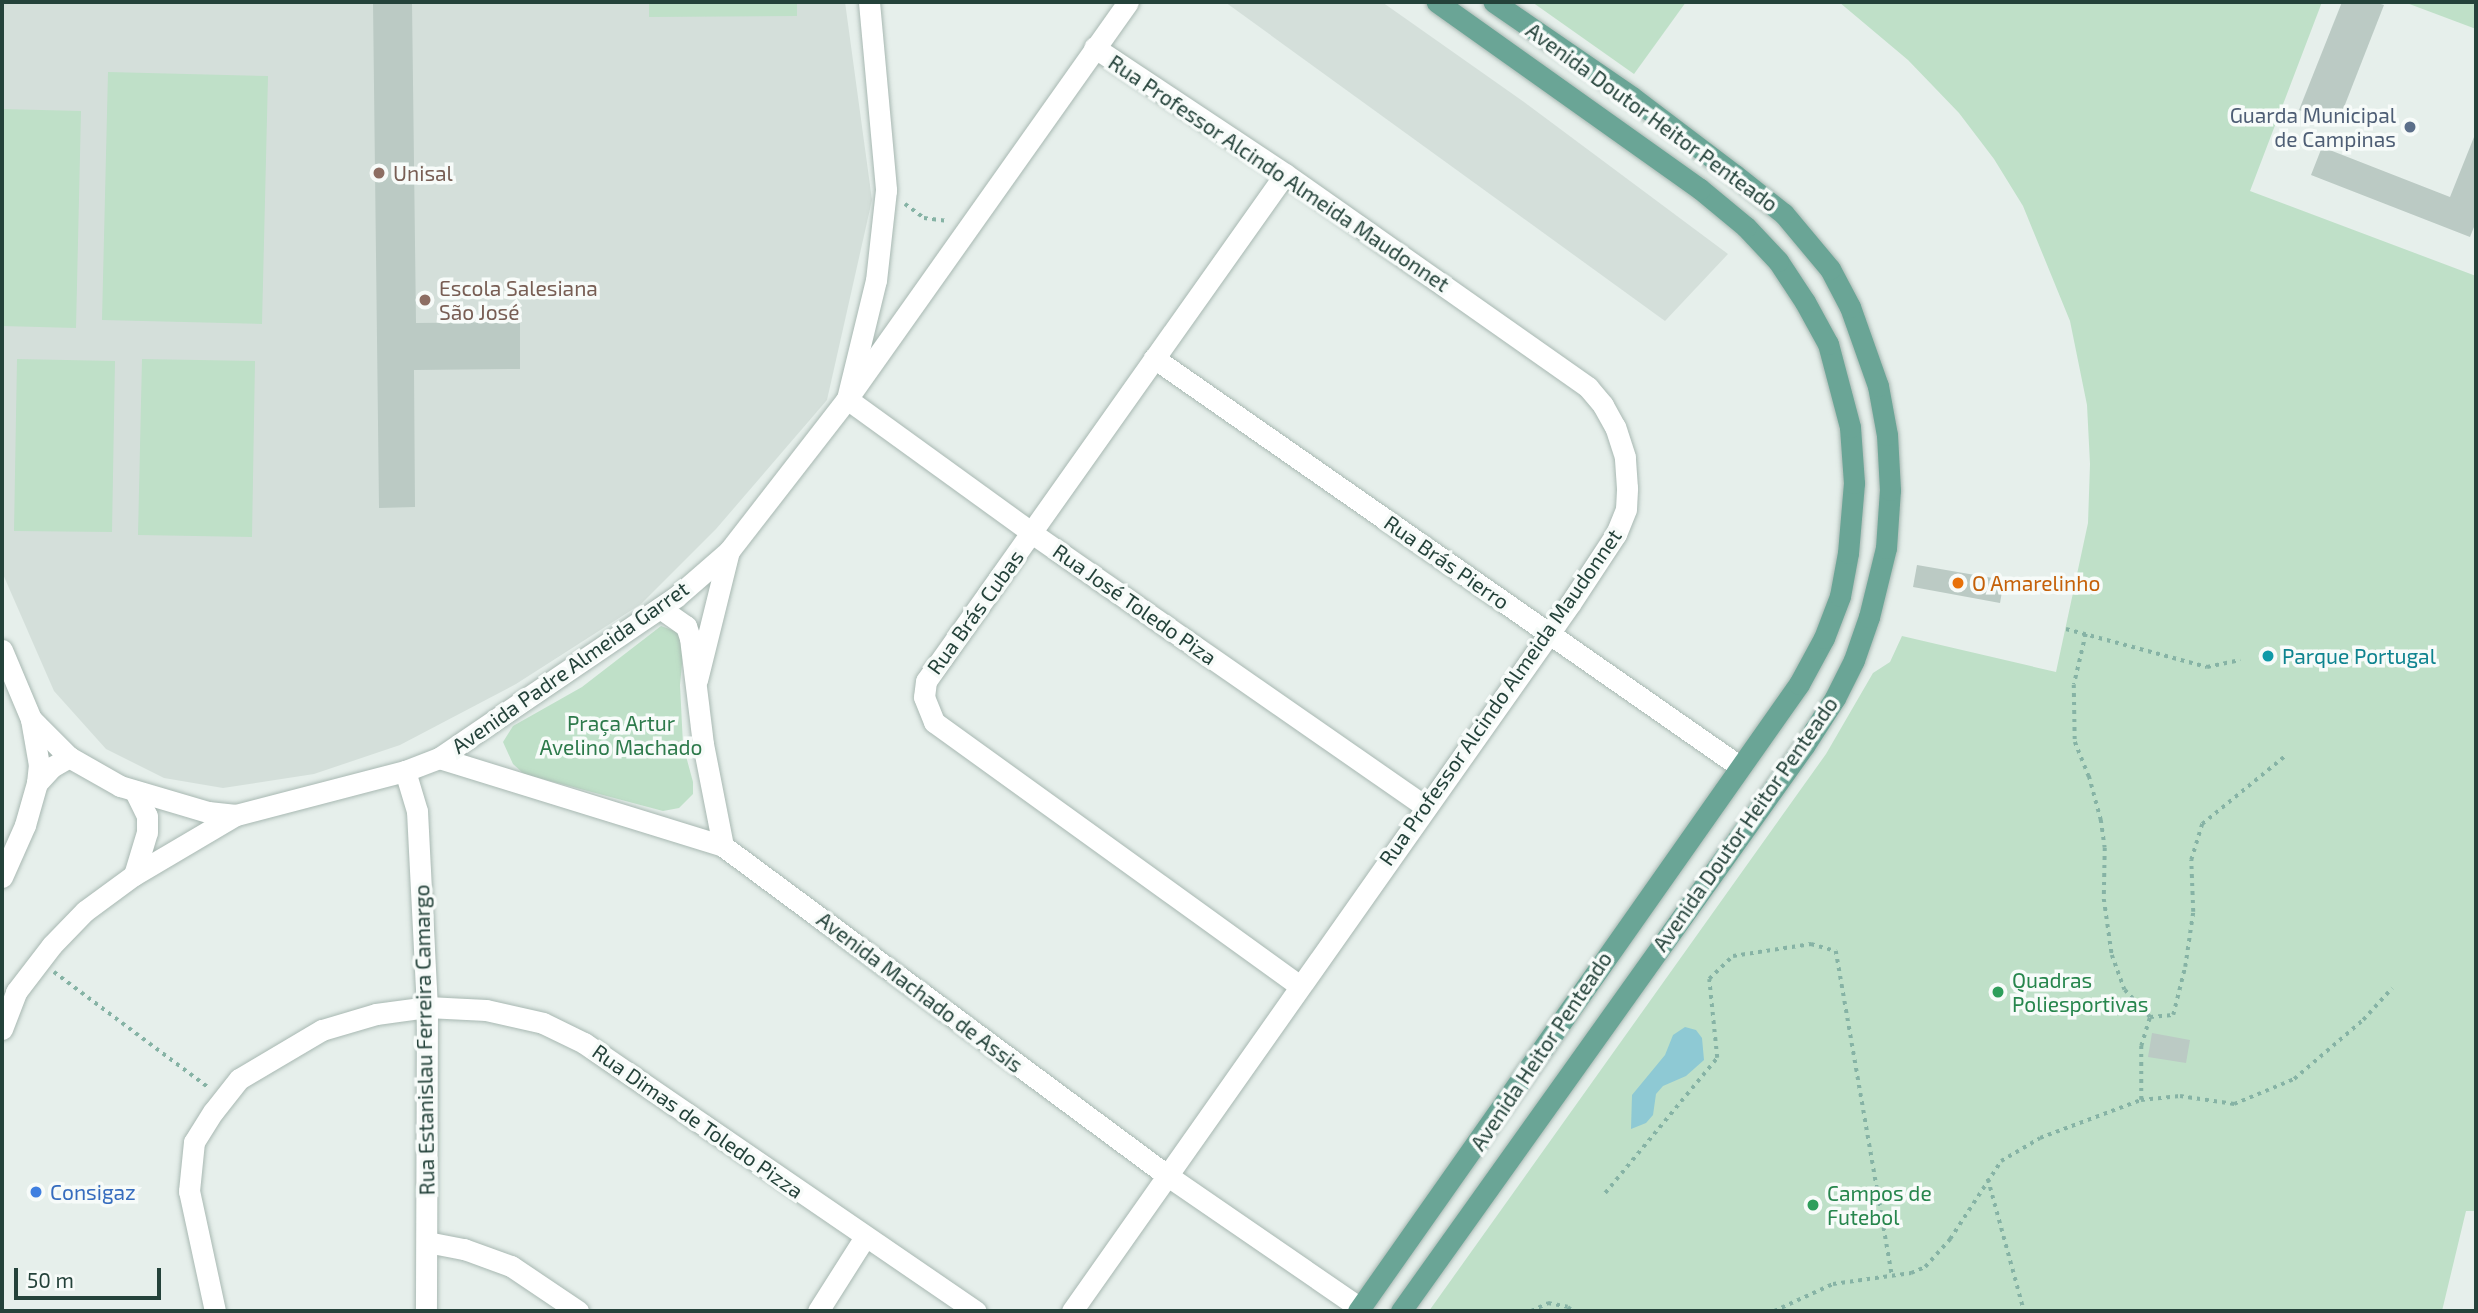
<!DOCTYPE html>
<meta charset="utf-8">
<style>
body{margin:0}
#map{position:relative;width:2478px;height:1313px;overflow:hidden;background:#e6efeb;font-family:"Exo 2",sans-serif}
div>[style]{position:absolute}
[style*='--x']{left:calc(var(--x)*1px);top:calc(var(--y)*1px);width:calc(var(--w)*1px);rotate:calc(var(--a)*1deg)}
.built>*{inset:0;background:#d4dfda}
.green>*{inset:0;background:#bfe0c8}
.water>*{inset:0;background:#8ec9d4}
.building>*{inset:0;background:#bbcac4}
.path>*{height:3.5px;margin-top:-1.75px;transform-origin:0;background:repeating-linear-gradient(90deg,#86b3a5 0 3.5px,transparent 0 8.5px)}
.roads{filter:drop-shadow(0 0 2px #a8b8b2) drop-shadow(0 0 2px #a8b8b2)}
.street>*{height:21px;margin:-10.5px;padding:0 10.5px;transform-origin:10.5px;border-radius:10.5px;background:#fff}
.secondary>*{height:21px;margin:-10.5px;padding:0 10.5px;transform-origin:10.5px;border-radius:10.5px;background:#fff}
.primary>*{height:21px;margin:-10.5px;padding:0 10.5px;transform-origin:10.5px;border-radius:10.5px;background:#6aa596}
.dots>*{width:19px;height:19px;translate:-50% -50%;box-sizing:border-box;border:4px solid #f7fbf9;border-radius:50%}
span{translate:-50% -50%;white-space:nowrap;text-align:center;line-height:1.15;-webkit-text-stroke:7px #f7fbf9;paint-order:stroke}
.service-label{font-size:21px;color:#4e5e75}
.right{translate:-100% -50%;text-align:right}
.street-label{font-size:21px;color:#24423a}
.education-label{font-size:21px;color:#785e54}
.left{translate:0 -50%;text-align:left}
.food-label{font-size:21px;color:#c56008}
.culture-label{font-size:21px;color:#0d838f}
.park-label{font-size:21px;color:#2d7a4b}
.leisure-label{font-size:21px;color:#27864d}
.shop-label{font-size:21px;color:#366cbe}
.frame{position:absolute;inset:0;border:4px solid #24423a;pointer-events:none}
.scale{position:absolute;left:14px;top:1268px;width:147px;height:32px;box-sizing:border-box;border:4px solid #24423a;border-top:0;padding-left:9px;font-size:21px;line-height:24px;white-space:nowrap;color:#24423a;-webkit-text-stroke:5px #f7fbf9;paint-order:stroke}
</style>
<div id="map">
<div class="built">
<i style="clip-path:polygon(2px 2px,845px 2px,872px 200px,827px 400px,716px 529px,641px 604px,516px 684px,400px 745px,314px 774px,223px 788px,164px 778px,106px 749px,54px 691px,2px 572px)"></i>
<i style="clip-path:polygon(1225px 2px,1382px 2px,1524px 102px,1728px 254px,1665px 321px)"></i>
</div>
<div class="green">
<i style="clip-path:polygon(649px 2px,797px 2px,797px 16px,649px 17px)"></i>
<i style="clip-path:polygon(1532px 2px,1686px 2px,1634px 74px)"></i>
<i style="clip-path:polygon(1839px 2px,2322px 2px,2250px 191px,2476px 276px,2476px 1211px,2466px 1211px,2442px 1311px,1429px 1311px,1826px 754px,1873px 673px,1890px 662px,1902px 636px,2056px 672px,2088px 523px,2090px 464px,2087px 405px,2070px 321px,2023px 206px,1994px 159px,1959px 113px,1908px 60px)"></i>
<i style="clip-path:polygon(2404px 2px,2476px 2px,2476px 29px)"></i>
<i style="clip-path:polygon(108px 72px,268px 76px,262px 324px,102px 320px)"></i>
<i style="clip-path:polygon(2px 109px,81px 111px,76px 328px,2px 326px)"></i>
<i style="clip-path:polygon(17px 359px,115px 361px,112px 532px,14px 531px)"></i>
<i style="clip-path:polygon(142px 359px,255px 361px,252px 537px,138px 535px)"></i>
<i style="clip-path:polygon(661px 626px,680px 633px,684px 642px,680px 685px,683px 745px,693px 782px,693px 794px,679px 808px,663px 811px,524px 774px,513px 764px,503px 742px,513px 726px,582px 687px)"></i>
</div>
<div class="water">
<i style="clip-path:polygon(1685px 1027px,1696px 1030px,1702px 1038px,1704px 1060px,1686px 1076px,1663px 1086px,1656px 1094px,1653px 1115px,1646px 1123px,1631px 1129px,1632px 1095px,1665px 1055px,1673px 1035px)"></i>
</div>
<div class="building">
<i style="clip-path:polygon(373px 2px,412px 2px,416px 323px,520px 322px,520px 369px,414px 370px,415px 507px,379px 508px)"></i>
<i style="clip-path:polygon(2342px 2px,2374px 2px,2384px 5px,2337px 125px,2299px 110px)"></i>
<i style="clip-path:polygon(2476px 132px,2476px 222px,2470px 237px,2311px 175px,2322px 147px,2450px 197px)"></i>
<i style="clip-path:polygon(1917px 565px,2004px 580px,2000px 603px,1913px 587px)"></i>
<i style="clip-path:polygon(2152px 1033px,2190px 1040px,2186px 1063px,2148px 1057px)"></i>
</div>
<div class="path">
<i style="--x:905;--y:204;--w:24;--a:36"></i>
<i style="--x:924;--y:218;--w:24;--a:7"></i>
<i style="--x:2066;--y:629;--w:146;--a:15.1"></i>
<i style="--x:2207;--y:667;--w:34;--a:-12"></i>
<i style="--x:2086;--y:634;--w:52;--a:103.2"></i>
<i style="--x:2074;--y:685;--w:57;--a:89"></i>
<i style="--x:2075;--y:742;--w:37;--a:68"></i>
<i style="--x:2089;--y:776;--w:46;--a:74.7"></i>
<i style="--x:2101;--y:820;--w:28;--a:82"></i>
<i style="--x:2105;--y:848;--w:51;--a:91.1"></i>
<i style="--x:2104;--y:899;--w:57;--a:81.9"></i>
<i style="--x:2112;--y:955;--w:37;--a:70"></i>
<i style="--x:2125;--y:990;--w:37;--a:47"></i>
<i style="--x:2150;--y:1017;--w:23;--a:-5"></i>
<i style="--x:2173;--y:1015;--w:49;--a:-76"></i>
<i style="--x:2185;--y:967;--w:56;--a:-81.7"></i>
<i style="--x:2193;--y:912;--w:52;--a:-92.2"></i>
<i style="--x:2191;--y:860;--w:38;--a:-73"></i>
<i style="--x:2202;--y:824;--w:106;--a:-39.3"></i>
<i style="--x:54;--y:972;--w:192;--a:36.8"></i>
<i style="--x:2141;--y:1100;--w:54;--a:-90"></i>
<i style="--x:2141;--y:1046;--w:30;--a:-73"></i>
<i style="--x:1988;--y:1179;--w:137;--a:74.7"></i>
<i style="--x:1605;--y:1193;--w:175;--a:-50.3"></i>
<i style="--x:1717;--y:1058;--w:79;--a:-95.8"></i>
<i style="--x:1709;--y:979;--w:33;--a:-44"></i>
<i style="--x:1733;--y:956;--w:79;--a:-8.7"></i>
<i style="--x:1811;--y:944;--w:26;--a:16"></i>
<i style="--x:1836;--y:951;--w:328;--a:80.2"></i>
<i style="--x:1531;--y:1311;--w:19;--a:-25"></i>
<i style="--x:1548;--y:1303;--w:20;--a:11"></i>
<i style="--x:1568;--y:1307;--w:6;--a:39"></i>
<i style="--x:1774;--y:1311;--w:65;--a:-24.6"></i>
<i style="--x:1833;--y:1284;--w:79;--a:-8"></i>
<i style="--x:1911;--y:1273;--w:15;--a:-23"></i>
<i style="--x:1925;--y:1267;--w:38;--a:-48"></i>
<i style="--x:1950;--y:1239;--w:93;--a:-56.8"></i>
<i style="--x:2001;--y:1161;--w:45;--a:-30.5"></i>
<i style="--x:2040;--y:1138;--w:108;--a:-20.6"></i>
<i style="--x:2141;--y:1100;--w:39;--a:-6"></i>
<i style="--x:2180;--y:1096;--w:55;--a:8.4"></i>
<i style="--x:2234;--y:1104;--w:65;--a:-22.6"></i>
<i style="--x:2294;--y:1079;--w:91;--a:-40.5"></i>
<i style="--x:2363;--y:1020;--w:43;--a:-47.8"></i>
</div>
<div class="roads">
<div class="street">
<i style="--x:869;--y:2;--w:189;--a:84.8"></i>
<i style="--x:886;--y:190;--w:91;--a:96.3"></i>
<i style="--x:876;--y:280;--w:122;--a:103.7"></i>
<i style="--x:847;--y:399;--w:228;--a:35.9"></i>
<i style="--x:1032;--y:533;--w:479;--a:34.8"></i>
<i style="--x:1285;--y:174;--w:621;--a:125.3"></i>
<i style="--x:926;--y:681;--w:16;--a:97"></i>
<i style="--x:924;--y:697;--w:27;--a:68"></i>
<i style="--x:934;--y:722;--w:449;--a:35.8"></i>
<i style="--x:1154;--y:358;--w:713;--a:34.89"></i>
<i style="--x:660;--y:608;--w:32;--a:35"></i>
<i style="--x:686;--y:626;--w:13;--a:72"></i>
<i style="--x:690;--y:638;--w:107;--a:83"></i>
<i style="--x:703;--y:744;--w:104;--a:78.9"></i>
<i style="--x:2;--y:650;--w:75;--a:67.2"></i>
<i style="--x:31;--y:719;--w:54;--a:45"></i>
<i style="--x:439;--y:758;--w:297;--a:17.2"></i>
<i style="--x:723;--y:846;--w:554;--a:36.56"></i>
<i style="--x:1168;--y:1176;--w:233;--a:34.5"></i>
<i style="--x:405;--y:771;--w:42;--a:73.3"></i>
<i style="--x:417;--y:811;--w:196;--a:87.1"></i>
<i style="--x:427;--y:1007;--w:304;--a:90.2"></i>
<i style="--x:427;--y:1242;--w:38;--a:11"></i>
<i style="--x:464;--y:1249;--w:50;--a:19.9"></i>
<i style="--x:511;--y:1266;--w:81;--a:33.9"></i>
<i style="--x:215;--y:1311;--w:123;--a:-102.2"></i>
<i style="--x:189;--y:1191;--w:49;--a:-84.2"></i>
<i style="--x:194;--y:1142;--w:36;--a:-58"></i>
<i style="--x:213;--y:1112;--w:42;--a:-51.8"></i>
<i style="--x:239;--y:1079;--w:96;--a:-30.6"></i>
<i style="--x:322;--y:1030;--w:56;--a:-16.5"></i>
<i style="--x:376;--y:1014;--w:51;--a:-7.8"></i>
<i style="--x:427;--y:1007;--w:59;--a:2.9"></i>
<i style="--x:486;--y:1010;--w:58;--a:12.8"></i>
<i style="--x:543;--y:1023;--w:46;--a:26"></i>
<i style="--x:584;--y:1043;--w:475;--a:34.4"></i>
<i style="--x:818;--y:1311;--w:88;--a:-57.6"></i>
<i style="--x:1072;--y:1311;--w:865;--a:-54.84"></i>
<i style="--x:1570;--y:604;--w:84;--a:-56.7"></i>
<i style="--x:1616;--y:534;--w:27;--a:-68"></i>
<i style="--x:1626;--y:509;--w:21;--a:-87"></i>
<i style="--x:1627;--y:488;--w:31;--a:-94"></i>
<i style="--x:1625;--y:457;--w:32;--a:-108"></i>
<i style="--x:1615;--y:427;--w:25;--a:-119"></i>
<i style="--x:1603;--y:405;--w:23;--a:-130"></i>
<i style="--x:1588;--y:387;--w:370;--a:-144.9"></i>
<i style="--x:1285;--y:174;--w:229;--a:-146.4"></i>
</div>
<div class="secondary">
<i style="--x:697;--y:680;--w:133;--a:-76.1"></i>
<i style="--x:37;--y:783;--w:22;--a:-47"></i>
<i style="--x:52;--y:767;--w:20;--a:-30"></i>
<i style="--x:69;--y:757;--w:59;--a:29.6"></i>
<i style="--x:120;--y:786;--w:92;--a:16.5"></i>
<i style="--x:208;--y:812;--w:28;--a:6"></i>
<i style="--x:236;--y:815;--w:175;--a:-14.6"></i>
<i style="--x:405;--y:771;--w:36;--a:-21"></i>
<i style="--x:439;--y:758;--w:287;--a:-34.2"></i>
<i style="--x:676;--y:597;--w:70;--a:-41"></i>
<i style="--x:729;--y:551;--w:192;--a:-52.2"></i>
<i style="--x:847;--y:399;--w:486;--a:-54.7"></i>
<i style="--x:134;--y:875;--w:45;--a:-73.2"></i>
<i style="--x:147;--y:832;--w:16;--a:-90"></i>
<i style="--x:147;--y:816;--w:28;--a:-116"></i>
<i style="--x:2;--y:877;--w:57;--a:-66.1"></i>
<i style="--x:25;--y:825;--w:44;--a:-74.1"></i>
<i style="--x:37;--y:783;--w:18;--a:-84"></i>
<i style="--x:39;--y:765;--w:47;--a:-99.9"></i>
<i style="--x:2;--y:1029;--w:40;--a:-69"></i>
<i style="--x:16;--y:992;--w:59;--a:-52.5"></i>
<i style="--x:52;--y:945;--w:47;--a:-45.9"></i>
<i style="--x:85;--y:911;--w:61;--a:-36.3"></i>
<i style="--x:134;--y:875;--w:118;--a:-30.5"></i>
</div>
<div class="primary">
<i style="--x:1358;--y:1311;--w:767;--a:-54.88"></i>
<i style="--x:1799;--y:684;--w:52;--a:-61.5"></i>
<i style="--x:1824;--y:638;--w:45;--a:-69.1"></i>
<i style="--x:1840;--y:596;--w:44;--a:-79.5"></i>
<i style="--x:1848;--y:553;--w:70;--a:-85.1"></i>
<i style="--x:1854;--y:483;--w:56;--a:-94.1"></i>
<i style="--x:1850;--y:427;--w:86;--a:-104.8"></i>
<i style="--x:1828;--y:344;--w:48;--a:-118.7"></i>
<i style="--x:1805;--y:302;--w:49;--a:-123.4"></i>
<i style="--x:1778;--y:261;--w:47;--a:-133.3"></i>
<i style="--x:1746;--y:227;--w:60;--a:-140.4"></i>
<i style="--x:1700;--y:189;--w:323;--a:-144.6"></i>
<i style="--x:1401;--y:1311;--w:694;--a:-54.5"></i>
<i style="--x:1804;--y:746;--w:57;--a:-57.1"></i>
<i style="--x:1835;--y:698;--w:42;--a:-63.4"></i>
<i style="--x:1854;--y:660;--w:46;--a:-70.8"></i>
<i style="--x:1869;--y:617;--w:71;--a:-76.2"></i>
<i style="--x:1886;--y:548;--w:58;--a:-86.1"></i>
<i style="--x:1890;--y:490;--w:55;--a:-93.1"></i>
<i style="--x:1887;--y:435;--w:50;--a:-100.4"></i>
<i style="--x:1878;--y:386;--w:84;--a:-109.5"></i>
<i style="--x:1850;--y:307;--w:43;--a:-117.8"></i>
<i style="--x:1830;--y:269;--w:72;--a:-129.9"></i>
<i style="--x:1784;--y:214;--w:63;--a:-141.5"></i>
<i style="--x:1735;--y:175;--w:129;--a:-142.9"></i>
<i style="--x:1632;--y:97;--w:168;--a:-145.5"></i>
</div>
</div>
<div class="dots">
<i style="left:2410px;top:127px;background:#5c6f8a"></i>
<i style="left:379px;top:173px;background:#8d6e63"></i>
<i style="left:425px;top:300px;background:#8d6e63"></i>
<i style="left:1958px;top:583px;background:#e8710a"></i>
<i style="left:2268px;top:656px;background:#0f9aa8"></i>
<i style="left:1998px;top:992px;background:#2e9e5b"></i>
<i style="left:36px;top:1192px;background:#3f7fe0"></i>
<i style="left:1813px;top:1205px;background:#2e9e5b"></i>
</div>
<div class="service-label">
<span class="right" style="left:2396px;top:127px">Guarda Municipal<br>de Campinas</span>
</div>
<div class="street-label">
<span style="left:1652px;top:117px;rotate:36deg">Avenida Doutor Heitor Penteado</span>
<span style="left:1279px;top:173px;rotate:34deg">Rua Professor Alcindo Almeida Maudonnet</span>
<span style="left:1447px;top:562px;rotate:35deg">Rua Brás Pierro</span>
<span style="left:1135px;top:604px;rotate:35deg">Rua José Toledo Piza</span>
<span style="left:975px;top:612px;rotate:-54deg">Rua Brás Cubas</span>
<span style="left:570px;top:667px;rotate:-35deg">Avenida Padre Almeida Garret</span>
<span style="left:1500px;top:697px;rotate:-55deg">Rua Professor Alcindo Almeida Maudonnet</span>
<span style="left:1745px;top:824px;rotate:-55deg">Avenida Doutor Heitor Penteado</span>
<span style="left:920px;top:992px;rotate:37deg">Avenida Machado de Assis</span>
<span style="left:424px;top:1040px;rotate:-91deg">Rua Estanislau Ferreira Camargo</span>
<span style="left:1541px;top:1051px;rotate:-56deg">Avenida Heitor Penteado</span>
<span style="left:698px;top:1121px;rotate:35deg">Rua Dimas de Toledo Pizza</span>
</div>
<div class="education-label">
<span class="left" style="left:393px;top:173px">Unisal</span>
<span class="left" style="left:439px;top:300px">Escola Salesiana<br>São José</span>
</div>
<div class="food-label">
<span class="left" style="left:1972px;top:583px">O Amarelinho</span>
</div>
<div class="culture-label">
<span class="left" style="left:2282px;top:656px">Parque Portugal</span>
</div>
<div class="park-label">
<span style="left:621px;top:735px">Praça Artur<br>Avelino Machado</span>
</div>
<div class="leisure-label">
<span class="left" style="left:2012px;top:992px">Quadras<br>Poliesportivas</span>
<span class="left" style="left:1827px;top:1205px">Campos de<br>Futebol</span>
</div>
<div class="shop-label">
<span class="left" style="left:50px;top:1192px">Consigaz</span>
</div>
<div class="frame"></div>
<div class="scale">50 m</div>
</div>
